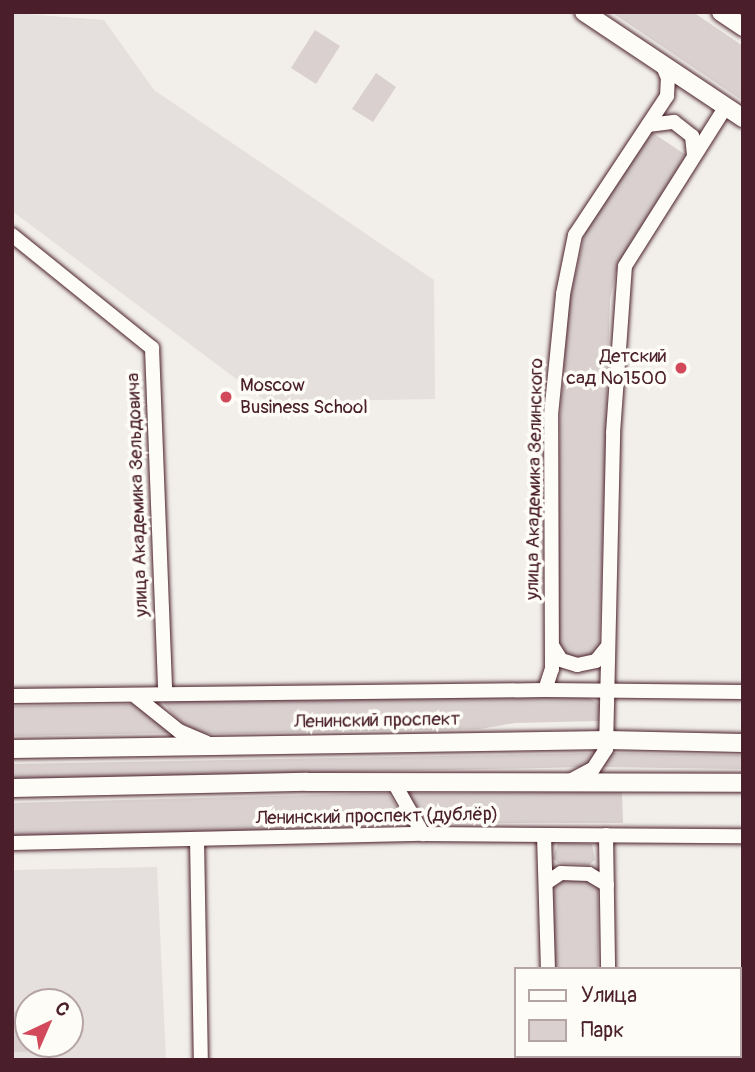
<!DOCTYPE html>
<meta charset="utf-8">
<style>
body{margin:0}
#map{position:relative;width:755px;height:1072px;overflow:hidden;background:#f2efeb;font-family:Pangolin,sans-serif}
div>[style]{position:absolute}
[style*='--x']{left:calc(var(--x)*1px);top:calc(var(--y)*1px);width:calc(var(--w)*1px);rotate:calc(var(--a)*1deg)}
.built>*{inset:0;background:#e5dfdd}
.green>*{inset:0;background:#d9d0cf}
.roads{filter:drop-shadow(0 0 2px #4a1f2b) drop-shadow(0 0 2px #4a1f2b)}
.minor>*{height:14px;margin:-7px;padding:0 7px;transform-origin:7px;border-radius:7px;background:#fdfcf7}
.major>*{height:18px;margin:-9px;padding:0 9px;transform-origin:9px;border-radius:9px;background:#fdfcf7}
.dots>*{width:19px;height:19px;translate:-50% -50%;box-sizing:border-box;border:4px solid #fdfcf7;border-radius:50%}
span{translate:-50% -50%;white-space:nowrap;text-align:center;line-height:1.15;-webkit-text-stroke:7px #fdfcf7;paint-order:stroke}
.poi-label{font-size:19px;color:#4a1f2b}
.right{translate:-100% -50%;text-align:right}
.left{translate:0 -50%;text-align:left}
.street-label{font-size:19px;color:#4a1f2b}
.frame{position:absolute;inset:0;border:14px solid #4a1f2b;pointer-events:none}
.legend{position:absolute;left:514px;top:967px;width:228px;height:91px;box-sizing:border-box;background:#fdfcf7;border:2px solid #b5a4a5;margin:0;padding:9px 12px;list-style:none;font-size:21px;color:#4a1f2b}
.legend li{display:flex;align-items:center;gap:14px;height:35px}
.legend b{width:35px;border:2px solid #b5a4a5}
.north{position:absolute;left:14px;top:988px;width:70px;height:70px;box-sizing:border-box;background:#fdfcf7;border:2px solid #b5a4a5;border-radius:50%;rotate:44deg;font-size:19px;font-weight:700;line-height:28px;text-align:center;color:#4a1f2b}
.north::after{content:'';display:block;margin:auto;width:24px;height:32px;background:#d1495b;clip-path:polygon(50% 0,100% 100%,50% 72%,0 100%)}
</style>
<div id="map">
<div class="built">
<i style="clip-path:polygon(12px 13px,104px 20px,154px 90px,434px 280px,435px 399px,267px 402px,12px 211px)"></i>
<i style="clip-path:polygon(evenodd,157px 867px,166px 1060px,12px 1060px,12px 870px,157px 867px,28px 1002px,70px 1002px,70px 1044px,28px 1044px,28px 1002px)"></i>
</div>
<div class="green">
<i style="clip-path:polygon(611px 12px,693px 12px,743px 46px,743px 101px)"></i>
<i style="clip-path:polygon(315px 30px,340px 46px,316px 84px,291px 68px)"></i>
<i style="clip-path:polygon(376px 73px,396px 87px,373px 122px,352px 109px)"></i>
<i style="clip-path:polygon(650px 131px,686px 155px,630px 244px,616px 272px,610px 299px,599px 652px,586px 661px,558px 652px,560px 418px,569px 303px,586px 229px)"></i>
<i style="clip-path:polygon(588px 697px,601px 705px,599px 721px,515px 723px,480px 729px,197px 734px,177px 720px,162px 700px)"></i>
<i style="clip-path:polygon(144px 704px,171px 733px,12px 736px,12px 706px)"></i>
<i style="clip-path:polygon(599px 753px,587px 767px,12px 779px,12px 764px)"></i>
<i style="clip-path:polygon(610px 753px,743px 755px,743px 769px,600px 767px)"></i>
<i style="clip-path:polygon(622px 792px,623px 823px,425px 823px,406px 793px)"></i>
<i style="clip-path:polygon(388px 793px,409px 824px,267px 832px,12px 836px,12px 803px)"></i>
<i style="clip-path:polygon(558px 843px,592px 844px,595px 860px,589px 865px,558px 863px,553px 858px)"></i>
<i style="clip-path:polygon(562px 877px,593px 879px,598px 887px,598px 969px,555px 969px,553px 883px)"></i>
<i style="clip-path:polygon(13px 1011px,28px 1011px,28px 1044px,56px 1044px,56px 1051px,13px 1052px)"></i>
</div>
<div class="roads">
<div class="minor">
<i style="--x:648;--y:125;--w:26;--a:-7"></i>
<i style="--x:674;--y:122;--w:23;--a:38"></i>
<i style="--x:692;--y:136;--w:19;--a:84"></i>
<i style="--x:12;--y:235;--w:180;--a:38.9"></i>
<i style="--x:152;--y:348;--w:345;--a:87.8"></i>
<i style="--x:553;--y:647;--w:15;--a:58"></i>
<i style="--x:561;--y:660;--w:17;--a:17"></i>
<i style="--x:577;--y:665;--w:19;--a:-12"></i>
<i style="--x:596;--y:661;--w:19;--a:-51"></i>
<i style="--x:545;--y:690;--w:22;--a:-72"></i>
<i style="--x:552;--y:669;--w:254;--a:-90.2"></i>
<i style="--x:551;--y:415;--w:122;--a:-84.3"></i>
<i style="--x:563;--y:294;--w:60;--a:-78.5"></i>
<i style="--x:575;--y:235;--w:167;--a:-56.5"></i>
<i style="--x:667;--y:96;--w:18;--a:-87"></i>
<i style="--x:668;--y:78;--w:15;--a:-113"></i>
<i style="--x:134;--y:695;--w:58;--a:38.7"></i>
<i style="--x:179;--y:731;--w:30;--a:23"></i>
<i style="--x:12;--y:696;--w:533;--a:-0.64"></i>
<i style="--x:545;--y:690;--w:198;--a:0.6"></i>
<i style="--x:393;--y:781;--w:61;--a:60.5"></i>
<i style="--x:570;--y:781;--w:26;--a:-28"></i>
<i style="--x:593;--y:769;--w:24;--a:-57"></i>
<i style="--x:606;--y:749;--w:316;--a:-88.7"></i>
<i style="--x:613;--y:433;--w:167;--a:-85.9"></i>
<i style="--x:625;--y:266;--w:189;--a:-57.7"></i>
<i style="--x:544;--y:835;--w:134;--a:88.3"></i>
<i style="--x:606;--y:835;--w:134;--a:89.1"></i>
<i style="--x:197;--y:839;--w:221;--a:89"></i>
<i style="--x:12;--y:843;--w:411;--a:-1.3"></i>
<i style="--x:423;--y:834;--w:320;--a:0.4"></i>
<i style="--x:546;--y:883;--w:18;--a:-34"></i>
<i style="--x:561;--y:873;--w:28;--a:2"></i>
<i style="--x:589;--y:874;--w:21;--a:31"></i>
<i style="--x:550;--y:1056;--w:4;--a:90"></i>
<i style="--x:609;--y:1056;--w:4;--a:90"></i>
</div>
<div class="major">
<i style="--x:584;--y:12;--w:191;--a:33.7"></i>
<i style="--x:721;--y:12;--w:27;--a:34"></i>
<i style="--x:12;--y:749;--w:595;--a:-0.87"></i>
<i style="--x:607;--y:740;--w:136;--a:1.3"></i>
<i style="--x:12;--y:788;--w:295;--a:-1.2"></i>
<i style="--x:307;--y:782;--w:436;--a:0.1"></i>
</div>
</div>
<div class="dots">
<i style="left:681px;top:368px;background:#d1495b"></i>
<i style="left:226px;top:397px;background:#d1495b"></i>
</div>
<div class="poi-label">
<span class="right" style="left:667px;top:368px">Детский<br>сад №1500</span>
<span class="left" style="left:240px;top:397px">Moscow<br>Business School</span>
</div>
<div class="street-label">
<span style="left:535px;top:479px;rotate:-89deg">улица Академика Зелинского</span>
<span style="left:138px;top:495px;rotate:-92deg">улица Академика Зельдовича</span>
<span style="left:377px;top:721px;rotate:-1deg">Ленинский проспект</span>
<span style="left:377px;top:817px;rotate:-1deg">Ленинский проспект (дублёр)</span>
</div>
<div class="frame"></div>
<ul class="legend">
<li><b style="height:9px;background:#fdfcf7"></b>Улица</li>
<li><b style="height:19px;background:#d9d0cf"></b>Парк</li>
</ul>
<div class="north">С</div>
</div>
